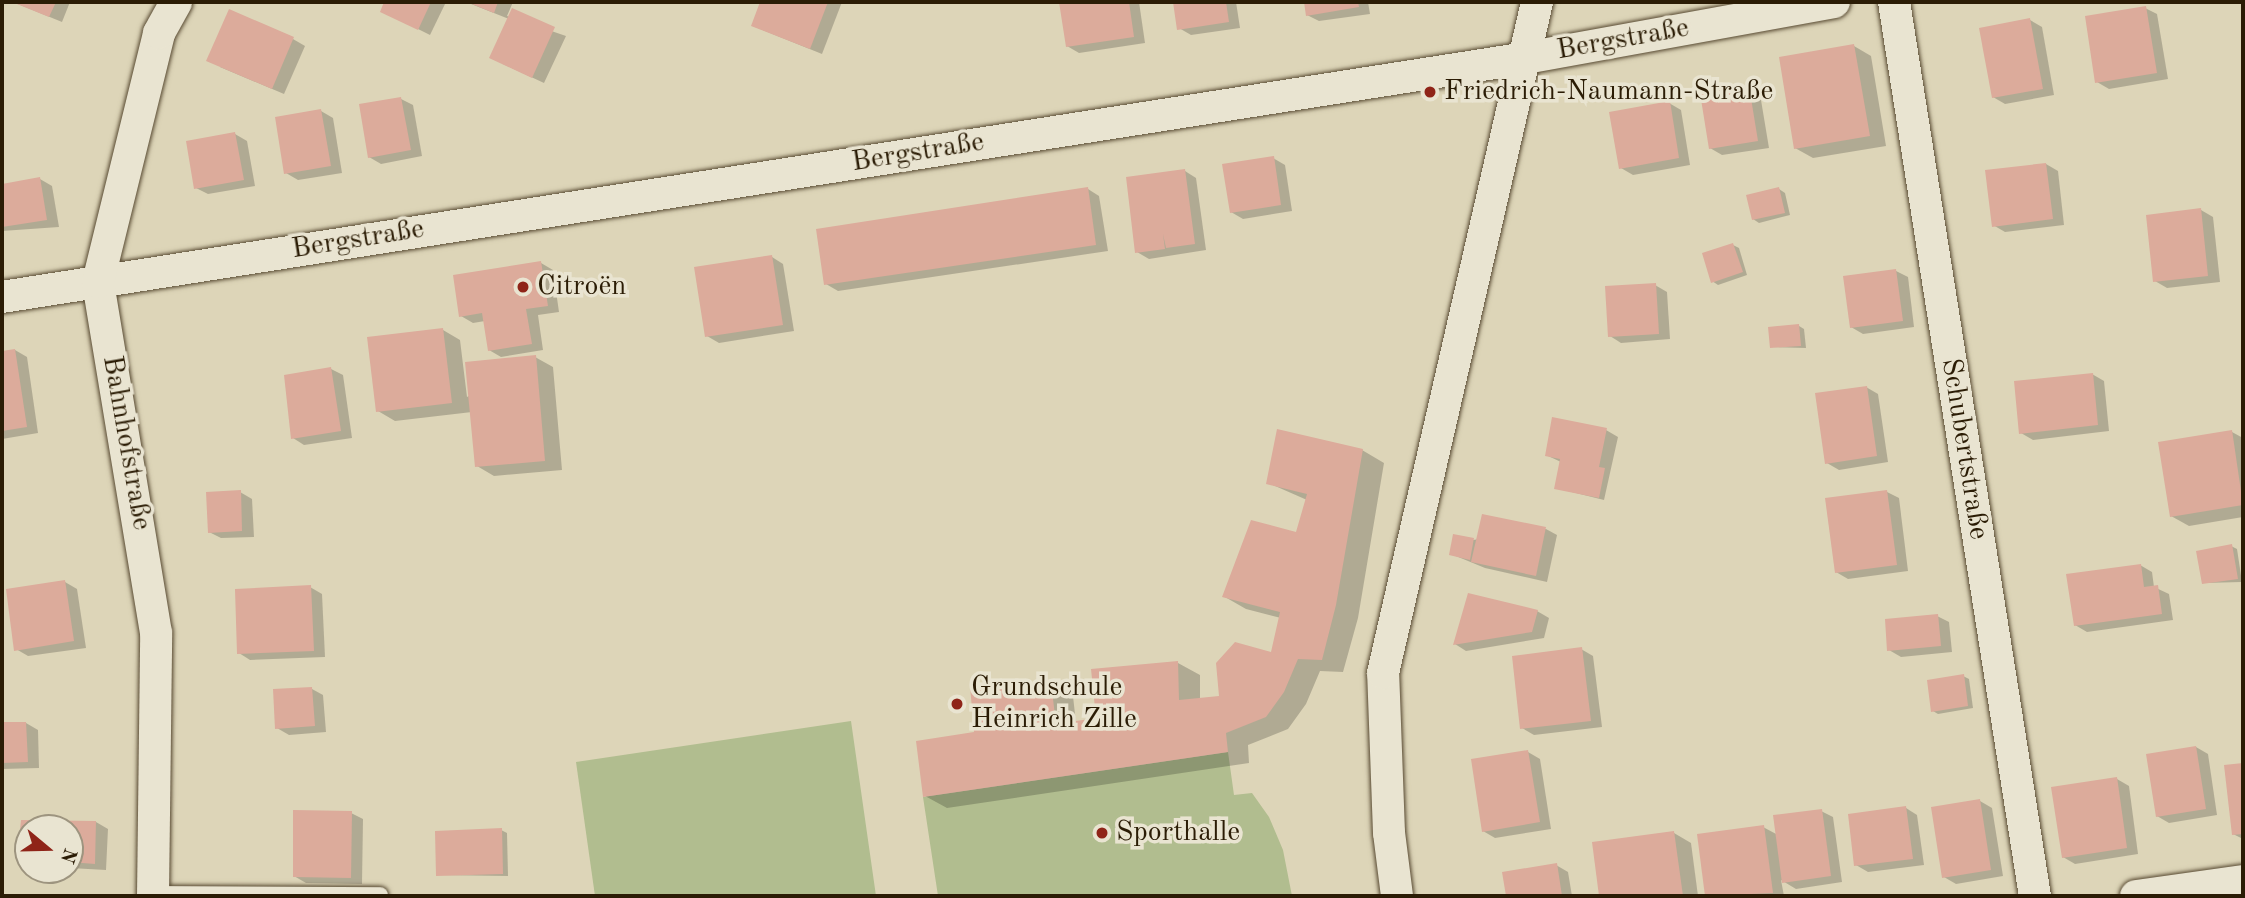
<!DOCTYPE html>
<meta charset="utf-8">
<style>
body{margin:0}
#map{position:relative;width:2245px;height:898px;overflow:hidden;background:#ddd5b8;font-family:"Old Standard TT",serif}
div>[style]{position:absolute}
[style*='--x']{left:calc(var(--x)*1px);top:calc(var(--y)*1px);width:calc(var(--w)*1px);rotate:calc(var(--a)*1deg)}
.green>*{inset:0;background:#b1bd8f}
.shadow>*{inset:0;background:#0003}
.building>*{inset:0;background:#dcab9b}
.roads{filter:drop-shadow(0 0 2px #584a32) drop-shadow(0 0 2px #584a32)}
.service>*{height:16px;margin:-8px;padding:0 8px;transform-origin:8px;border-radius:8px;background:#e9e4d1}
.minor>*{height:32px;margin:-16px;padding:0 16px;transform-origin:16px;border-radius:16px;background:#e9e4d1}
.dots>*{width:19px;height:19px;translate:-50% -50%;box-sizing:border-box;border:4px solid #e9e4d1;border-radius:50%}
span{translate:-50% -50%;white-space:nowrap;text-align:center;line-height:1.15;-webkit-text-stroke:7px #e9e4d1;paint-order:stroke}
.street-label{font-size:28px;color:#2b1c05}
.poi-label{font-size:28px;color:#2b1c05}
.left{translate:0 -50%;text-align:left}
.frame{position:absolute;inset:0;border:4px solid #2b1c05;pointer-events:none}
.north{position:absolute;left:14px;top:814px;width:70px;height:70px;box-sizing:border-box;background:#e9e4d1;border:2px solid #9d947f;border-radius:50%;rotate:109deg;font-size:19px;font-weight:700;line-height:28px;text-align:center;color:#2b1c05}
.north::after{content:'';display:block;margin:auto;width:24px;height:32px;background:#8f2418;clip-path:polygon(50% 0,100% 100%,50% 72%,0 100%)}
</style>
<div id="map">
<div class="green">
<i style="clip-path:polygon(851px 721px,876px 896px,595px 896px,576px 762px)"></i>
<i style="clip-path:polygon(1228px 752px,1234px 795px,1252px 793px,1269px 817px,1283px 850px,1292px 896px,938px 896px,923px 797px)"></i>
</div>
<div class="shadow">
<i style="clip-path:polygon(13px 2px,70px 2px,62px 22px)"></i>
<i style="clip-path:polygon(386px 2px,446px 2px,430px 35px,382px 11px)"></i>
<i style="clip-path:polygon(466px 2px,513px 2px,507px 16px,566px 36px,544px 83px,503px 64px,509px 19px)"></i>
<i style="clip-path:polygon(762px 2px,842px 2px,822px 54px,753px 26px)"></i>
<i style="clip-path:polygon(1061px 2px,1139px 2px,1145px 43px,1079px 53px,1067px 46px)"></i>
<i style="clip-path:polygon(1175px 2px,1236px 2px,1240px 28px,1191px 35px,1179px 28px)"></i>
<i style="clip-path:polygon(1306px 2px,1368px 2px,1370px 14px,1319px 21px,1307px 15px)"></i>
<i style="clip-path:polygon(2145px 8px,2157px 14px,2168px 79px,2109px 89px,2097px 82px)"></i>
<i style="clip-path:polygon(2030px 20px,2042px 27px,2054px 95px,2005px 104px,1993px 97px)"></i>
<i style="clip-path:polygon(293px 39px,305px 46px,284px 94px,220px 67px)"></i>
<i style="clip-path:polygon(1854px 46px,1871px 56px,1886px 146px,1813px 158px,1795px 148px)"></i>
<i style="clip-path:polygon(1748px 87px,1760px 94px,1769px 148px,1722px 155px,1710px 148px)"></i>
<i style="clip-path:polygon(401px 99px,413px 105px,422px 156px,381px 164px,369px 157px)"></i>
<i style="clip-path:polygon(1669px 103px,1681px 110px,1690px 165px,1633px 175px,1621px 168px)"></i>
<i style="clip-path:polygon(321px 111px,333px 118px,342px 173px,298px 180px,286px 173px)"></i>
<i style="clip-path:polygon(235px 134px,247px 141px,255px 186px,208px 194px,196px 188px)"></i>
<i style="clip-path:polygon(1273px 158px,1285px 165px,1292px 211px,1243px 219px,1231px 212px)"></i>
<i style="clip-path:polygon(2046px 164px,2058px 171px,2064px 225px,2005px 232px,1993px 225px)"></i>
<i style="clip-path:polygon(1185px 171px,1196px 178px,1206px 250px,1149px 259px,1137px 252px)"></i>
<i style="clip-path:polygon(40px 179px,52px 186px,59px 227px,2px 231px,2px 186px)"></i>
<i style="clip-path:polygon(1088px 189px,1099px 196px,1108px 251px,838px 291px,826px 284px)"></i>
<i style="clip-path:polygon(1779px 189px,1785px 193px,1790px 215px,1759px 223px,1753px 219px)"></i>
<i style="clip-path:polygon(2201px 210px,2213px 217px,2220px 282px,2167px 288px,2155px 281px)"></i>
<i style="clip-path:polygon(1733px 245px,1739px 248px,1747px 275px,1718px 285px,1712px 281px)"></i>
<i style="clip-path:polygon(772px 257px,783px 264px,794px 331px,719px 343px,707px 336px)"></i>
<i style="clip-path:polygon(541px 263px,553px 270px,559px 312px,538px 315px,543px 350px,501px 357px,489px 350px,485px 321px,473px 323px,461px 316px)"></i>
<i style="clip-path:polygon(1896px 271px,1908px 277px,1914px 327px,1863px 334px,1851px 327px)"></i>
<i style="clip-path:polygon(1655px 285px,1667px 292px,1670px 339px,1621px 343px,1610px 336px)"></i>
<i style="clip-path:polygon(1799px 326px,1804px 329px,1806px 348px,1772px 347px)"></i>
<i style="clip-path:polygon(443px 330px,460px 340px,467px 397px,535px 357px,553px 367px,562px 470px,494px 476px,477px 466px,472px 412px,395px 421px,378px 411px)"></i>
<i style="clip-path:polygon(15px 350px,27px 357px,38px 433px,2px 439px,2px 353px)"></i>
<i style="clip-path:polygon(331px 369px,343px 375px,352px 438px,304px 445px,293px 438px)"></i>
<i style="clip-path:polygon(2092px 374px,2104px 381px,2109px 431px,2033px 440px,2021px 433px)"></i>
<i style="clip-path:polygon(1866px 387px,1878px 394px,1888px 462px,1839px 470px,1827px 463px)"></i>
<i style="clip-path:polygon(1606px 430px,1618px 437px,1604px 500px,1556px 488px,1561px 462px,1546px 455px)"></i>
<i style="clip-path:polygon(2232px 432px,2243px 438px,2243px 517px,2189px 526px,2171px 516px)"></i>
<i style="clip-path:polygon(1362px 450px,1384px 463px,1358px 618px,1343px 672px,1320px 671px,1306px 704px,1288px 729px,1248px 745px,1249px 763px,947px 808px,925px 796px,975px 734px,1051px 683px,1073px 696px,1076px 723px,1098px 719px,1178px 663px,1200px 675px,1200px 700px,1221px 697px,1272px 654px,1281px 618px,1246px 609px,1225px 597px,1298px 534px,1307px 500px,1268px 483px)"></i>
<i style="clip-path:polygon(240px 492px,252px 499px,254px 537px,221px 538px,209px 532px)"></i>
<i style="clip-path:polygon(1887px 492px,1899px 498px,1908px 571px,1848px 579px,1836px 572px)"></i>
<i style="clip-path:polygon(1546px 529px,1557px 535px,1547px 582px,1485px 568px,1451px 554px,1473px 540px)"></i>
<i style="clip-path:polygon(2231px 546px,2237px 549px,2242px 582px,2203px 583px)"></i>
<i style="clip-path:polygon(2140px 565px,2152px 572px,2154px 587px,2169px 594px,2173px 620px,2087px 632px,2075px 625px)"></i>
<i style="clip-path:polygon(65px 582px,77px 589px,86px 648px,28px 656px,16px 649px)"></i>
<i style="clip-path:polygon(310px 587px,322px 594px,325px 657px,250px 660px,239px 653px)"></i>
<i style="clip-path:polygon(1537px 611px,1549px 618px,1544px 638px,1466px 651px,1455px 644px)"></i>
<i style="clip-path:polygon(1937px 616px,1949px 622px,1952px 652px,1901px 657px,1889px 650px)"></i>
<i style="clip-path:polygon(1581px 649px,1593px 656px,1602px 727px,1534px 735px,1522px 728px)"></i>
<i style="clip-path:polygon(1963px 676px,1969px 679px,1973px 708px,1938px 714px,1933px 711px)"></i>
<i style="clip-path:polygon(312px 689px,323px 695px,326px 732px,289px 735px,277px 728px)"></i>
<i style="clip-path:polygon(26px 723px,38px 730px,39px 768px,2px 769px,2px 724px)"></i>
<i style="clip-path:polygon(2196px 747px,2208px 754px,2217px 815px,2169px 823px,2157px 816px)"></i>
<i style="clip-path:polygon(1528px 752px,1540px 759px,1551px 829px,1495px 838px,1483px 831px)"></i>
<i style="clip-path:polygon(2243px 765px,2243px 839px,2233px 834px,2226px 767px)"></i>
<i style="clip-path:polygon(2117px 779px,2129px 786px,2138px 854px,2075px 864px,2063px 857px)"></i>
<i style="clip-path:polygon(1980px 801px,1992px 808px,2003px 876px,1956px 884px,1944px 877px)"></i>
<i style="clip-path:polygon(1906px 808px,1917px 815px,1924px 865px,1868px 872px,1856px 865px)"></i>
<i style="clip-path:polygon(1821px 811px,1833px 817px,1842px 882px,1796px 889px,1781px 880px,1784px 896px,1707px 896px,1699px 835px,1763px 827px,1778px 835px)"></i>
<i style="clip-path:polygon(351px 813px,363px 819px,362px 884px,306px 883px,294px 876px)"></i>
<i style="clip-path:polygon(22px 821px,96px 822px,108px 829px,106px 870px,70px 868px,70px 828px,28px 828px,28px 864px,19px 859px)"></i>
<i style="clip-path:polygon(501px 830px,507px 833px,508px 876px,438px 875px)"></i>
<i style="clip-path:polygon(1674px 833px,1691px 843px,1698px 896px,1601px 896px,1594px 843px)"></i>
<i style="clip-path:polygon(1556px 865px,1568px 872px,1572px 896px,1508px 896px,1504px 874px)"></i>
</div>
<div class="building">
<i style="clip-path:polygon(12px 2px,56px 2px,49px 17px)"></i>
<i style="clip-path:polygon(384px 2px,431px 2px,418px 30px,380px 12px)"></i>
<i style="clip-path:polygon(467px 2px,498px 2px,494px 13px)"></i>
<i style="clip-path:polygon(760px 2px,828px 2px,810px 49px,751px 26px)"></i>
<i style="clip-path:polygon(1059px 2px,1129px 2px,1134px 37px,1066px 47px)"></i>
<i style="clip-path:polygon(1173px 2px,1226px 2px,1229px 22px,1177px 30px)"></i>
<i style="clip-path:polygon(1304px 2px,1358px 2px,1359px 7px,1306px 16px)"></i>
<i style="clip-path:polygon(2146px 6px,2157px 73px,2095px 83px,2085px 16px)"></i>
<i style="clip-path:polygon(512px 8px,555px 27px,532px 78px,489px 58px)"></i>
<i style="clip-path:polygon(229px 9px,294px 37px,272px 89px,206px 61px)"></i>
<i style="clip-path:polygon(2030px 18px,2043px 89px,1992px 98px,1979px 28px)"></i>
<i style="clip-path:polygon(1854px 44px,1870px 136px,1794px 149px,1779px 57px)"></i>
<i style="clip-path:polygon(1749px 86px,1758px 141px,1709px 149px,1700px 93px)"></i>
<i style="clip-path:polygon(401px 97px,411px 150px,368px 158px,359px 104px)"></i>
<i style="clip-path:polygon(1670px 101px,1679px 158px,1619px 169px,1609px 112px)"></i>
<i style="clip-path:polygon(321px 109px,331px 166px,284px 174px,275px 117px)"></i>
<i style="clip-path:polygon(235px 132px,244px 180px,194px 189px,186px 141px)"></i>
<i style="clip-path:polygon(1274px 156px,1281px 205px,1230px 213px,1222px 164px)"></i>
<i style="clip-path:polygon(2046px 163px,2053px 219px,1992px 227px,1985px 170px)"></i>
<i style="clip-path:polygon(1185px 169px,1195px 244px,1166px 248px,1163px 234px,1165px 249px,1135px 253px,1126px 177px)"></i>
<i style="clip-path:polygon(40px 177px,47px 220px,2px 227px,2px 184px)"></i>
<i style="clip-path:polygon(1088px 187px,1096px 245px,824px 285px,816px 229px)"></i>
<i style="clip-path:polygon(1779px 187px,1785px 213px,1752px 220px,1746px 195px)"></i>
<i style="clip-path:polygon(2201px 208px,2208px 276px,2153px 282px,2146px 215px)"></i>
<i style="clip-path:polygon(1733px 243px,1743px 272px,1711px 283px,1702px 253px)"></i>
<i style="clip-path:polygon(772px 255px,783px 325px,705px 337px,694px 267px)"></i>
<i style="clip-path:polygon(541px 261px,548px 306px,526px 309px,532px 344px,488px 351px,482px 313px,459px 317px,453px 275px)"></i>
<i style="clip-path:polygon(1896px 269px,1903px 321px,1850px 328px,1843px 276px)"></i>
<i style="clip-path:polygon(1656px 283px,1659px 334px,1608px 337px,1605px 286px)"></i>
<i style="clip-path:polygon(1799px 324px,1801px 346px,1770px 348px,1768px 327px)"></i>
<i style="clip-path:polygon(443px 328px,452px 403px,376px 412px,367px 337px)"></i>
<i style="clip-path:polygon(15px 349px,27px 427px,2px 431px,2px 351px)"></i>
<i style="clip-path:polygon(536px 355px,545px 461px,475px 467px,465px 362px)"></i>
<i style="clip-path:polygon(331px 367px,341px 431px,291px 439px,284px 375px)"></i>
<i style="clip-path:polygon(2093px 373px,2098px 425px,2019px 434px,2014px 381px)"></i>
<i style="clip-path:polygon(1867px 386px,1877px 456px,1825px 464px,1815px 393px)"></i>
<i style="clip-path:polygon(1552px 417px,1607px 428px,1599px 467px,1605px 468px,1599px 498px,1554px 489px,1560px 459px,1545px 456px)"></i>
<i style="clip-path:polygon(1277px 429px,1363px 449px,1336px 605px,1322px 660px,1298px 659px,1284px 692px,1266px 717px,1226px 733px,1228px 752px,923px 797px,916px 741px,974px 732px,970px 686px,1051px 682px,1056px 724px,1096px 718px,1091px 669px,1178px 661px,1179px 700px,1219px 696px,1216px 663px,1235px 642px,1271px 652px,1280px 612px,1222px 597px,1251px 520px,1296px 532px,1307px 494px,1266px 484px)"></i>
<i style="clip-path:polygon(2232px 430px,2243px 505px,2170px 517px,2158px 442px)"></i>
<i style="clip-path:polygon(241px 490px,242px 531px,208px 533px,206px 492px)"></i>
<i style="clip-path:polygon(1887px 490px,1897px 565px,1835px 573px,1825px 498px)"></i>
<i style="clip-path:polygon(1482px 514px,1546px 527px,1536px 576px,1471px 562px)"></i>
<i style="clip-path:polygon(1453px 534px,1474px 538px,1470px 560px,1449px 555px)"></i>
<i style="clip-path:polygon(2232px 544px,2238px 579px,2202px 584px,2196px 551px)"></i>
<i style="clip-path:polygon(2141px 564px,2144px 587px,2158px 585px,2162px 614px,2074px 626px,2066px 574px)"></i>
<i style="clip-path:polygon(65px 580px,74px 641px,14px 651px,6px 589px)"></i>
<i style="clip-path:polygon(311px 585px,314px 651px,237px 654px,235px 589px)"></i>
<i style="clip-path:polygon(1468px 593px,1538px 610px,1532px 632px,1453px 645px)"></i>
<i style="clip-path:polygon(1938px 614px,1941px 646px,1887px 651px,1885px 619px)"></i>
<i style="clip-path:polygon(1582px 647px,1591px 721px,1520px 729px,1512px 656px)"></i>
<i style="clip-path:polygon(1964px 674px,1968px 706px,1931px 712px,1927px 680px)"></i>
<i style="clip-path:polygon(312px 687px,315px 726px,275px 729px,273px 689px)"></i>
<i style="clip-path:polygon(2px 722px,26px 722px,28px 762px,2px 763px)"></i>
<i style="clip-path:polygon(2196px 746px,2206px 809px,2156px 817px,2146px 754px)"></i>
<i style="clip-path:polygon(1528px 750px,1540px 822px,1482px 832px,1471px 759px)"></i>
<i style="clip-path:polygon(2243px 763px,2243px 834px,2232px 835px,2224px 765px)"></i>
<i style="clip-path:polygon(2117px 777px,2127px 848px,2062px 858px,2051px 787px)"></i>
<i style="clip-path:polygon(1980px 799px,1991px 870px,1942px 878px,1931px 807px)"></i>
<i style="clip-path:polygon(1906px 806px,1913px 859px,1854px 866px,1848px 814px)"></i>
<i style="clip-path:polygon(1822px 809px,1831px 876px,1782px 883px,1773px 815px)"></i>
<i style="clip-path:polygon(293px 810px,352px 811px,351px 878px,293px 877px)"></i>
<i style="clip-path:polygon(21px 820px,96px 821px,95px 864px,70px 862px,70px 828px,28px 828px,28px 860px,17px 860px)"></i>
<i style="clip-path:polygon(1764px 825px,1773px 893px,1705px 896px,1697px 834px)"></i>
<i style="clip-path:polygon(502px 828px,503px 874px,436px 876px,435px 831px)"></i>
<i style="clip-path:polygon(1674px 831px,1683px 896px,1599px 896px,1592px 842px)"></i>
<i style="clip-path:polygon(1557px 863px,1562px 896px,1506px 896px,1502px 872px)"></i>
</div>
<div class="roads">
<div class="service">
<i style="--x:153;--y:894;--w:227;--a:0.3"></i>
</div>
<div class="minor">
<i style="--x:1894;--y:2;--w:905;--a:81.04"></i>
<i style="--x:2;--y:297;--w:1543;--a:-8.91"></i>
<i style="--x:1526;--y:58;--w:313;--a:-10.3"></i>
<i style="--x:153;--y:896;--w:263;--a:-89.3"></i>
<i style="--x:156;--y:633;--w:356;--a:-99.4"></i>
<i style="--x:98;--y:282;--w:256;--a:-76.2"></i>
<i style="--x:159;--y:33;--w:35;--a:-61"></i>
<i style="--x:1397;--y:896;--w:64;--a:-97.2"></i>
<i style="--x:1389;--y:833;--w:160;--a:-92.1"></i>
<i style="--x:1383;--y:673;--w:688;--a:-77.07"></i>
<i style="--x:2136;--y:896;--w:108;--a:-8"></i>
</div>
</div>
<div class="dots">
<i style="left:1430px;top:92px;background:#8f2418"></i>
<i style="left:523px;top:287px;background:#8f2418"></i>
<i style="left:957px;top:704px;background:#8f2418"></i>
<i style="left:1102px;top:833px;background:#8f2418"></i>
</div>
<div class="street-label">
<span style="left:1623px;top:40px;rotate:-10deg">Bergstraße</span>
<span style="left:918px;top:153px;rotate:-9deg">Bergstraße</span>
<span style="left:358px;top:240px;rotate:-9deg">Bergstraße</span>
<span style="left:126px;top:443px;rotate:80deg">Bahnhofstraße</span>
<span style="left:1964px;top:449px;rotate:81deg">Schubertstraße</span>
</div>
<div class="poi-label">
<span class="left" style="left:1444px;top:92px">Friedrich-Naumann-Straße</span>
<span class="left" style="left:537px;top:287px">Citroën</span>
<span class="left" style="left:971px;top:704px">Grundschule<br>Heinrich Zille</span>
<span class="left" style="left:1116px;top:833px">Sporthalle</span>
</div>
<div class="frame"></div>
<div class="north">N</div>
</div>
